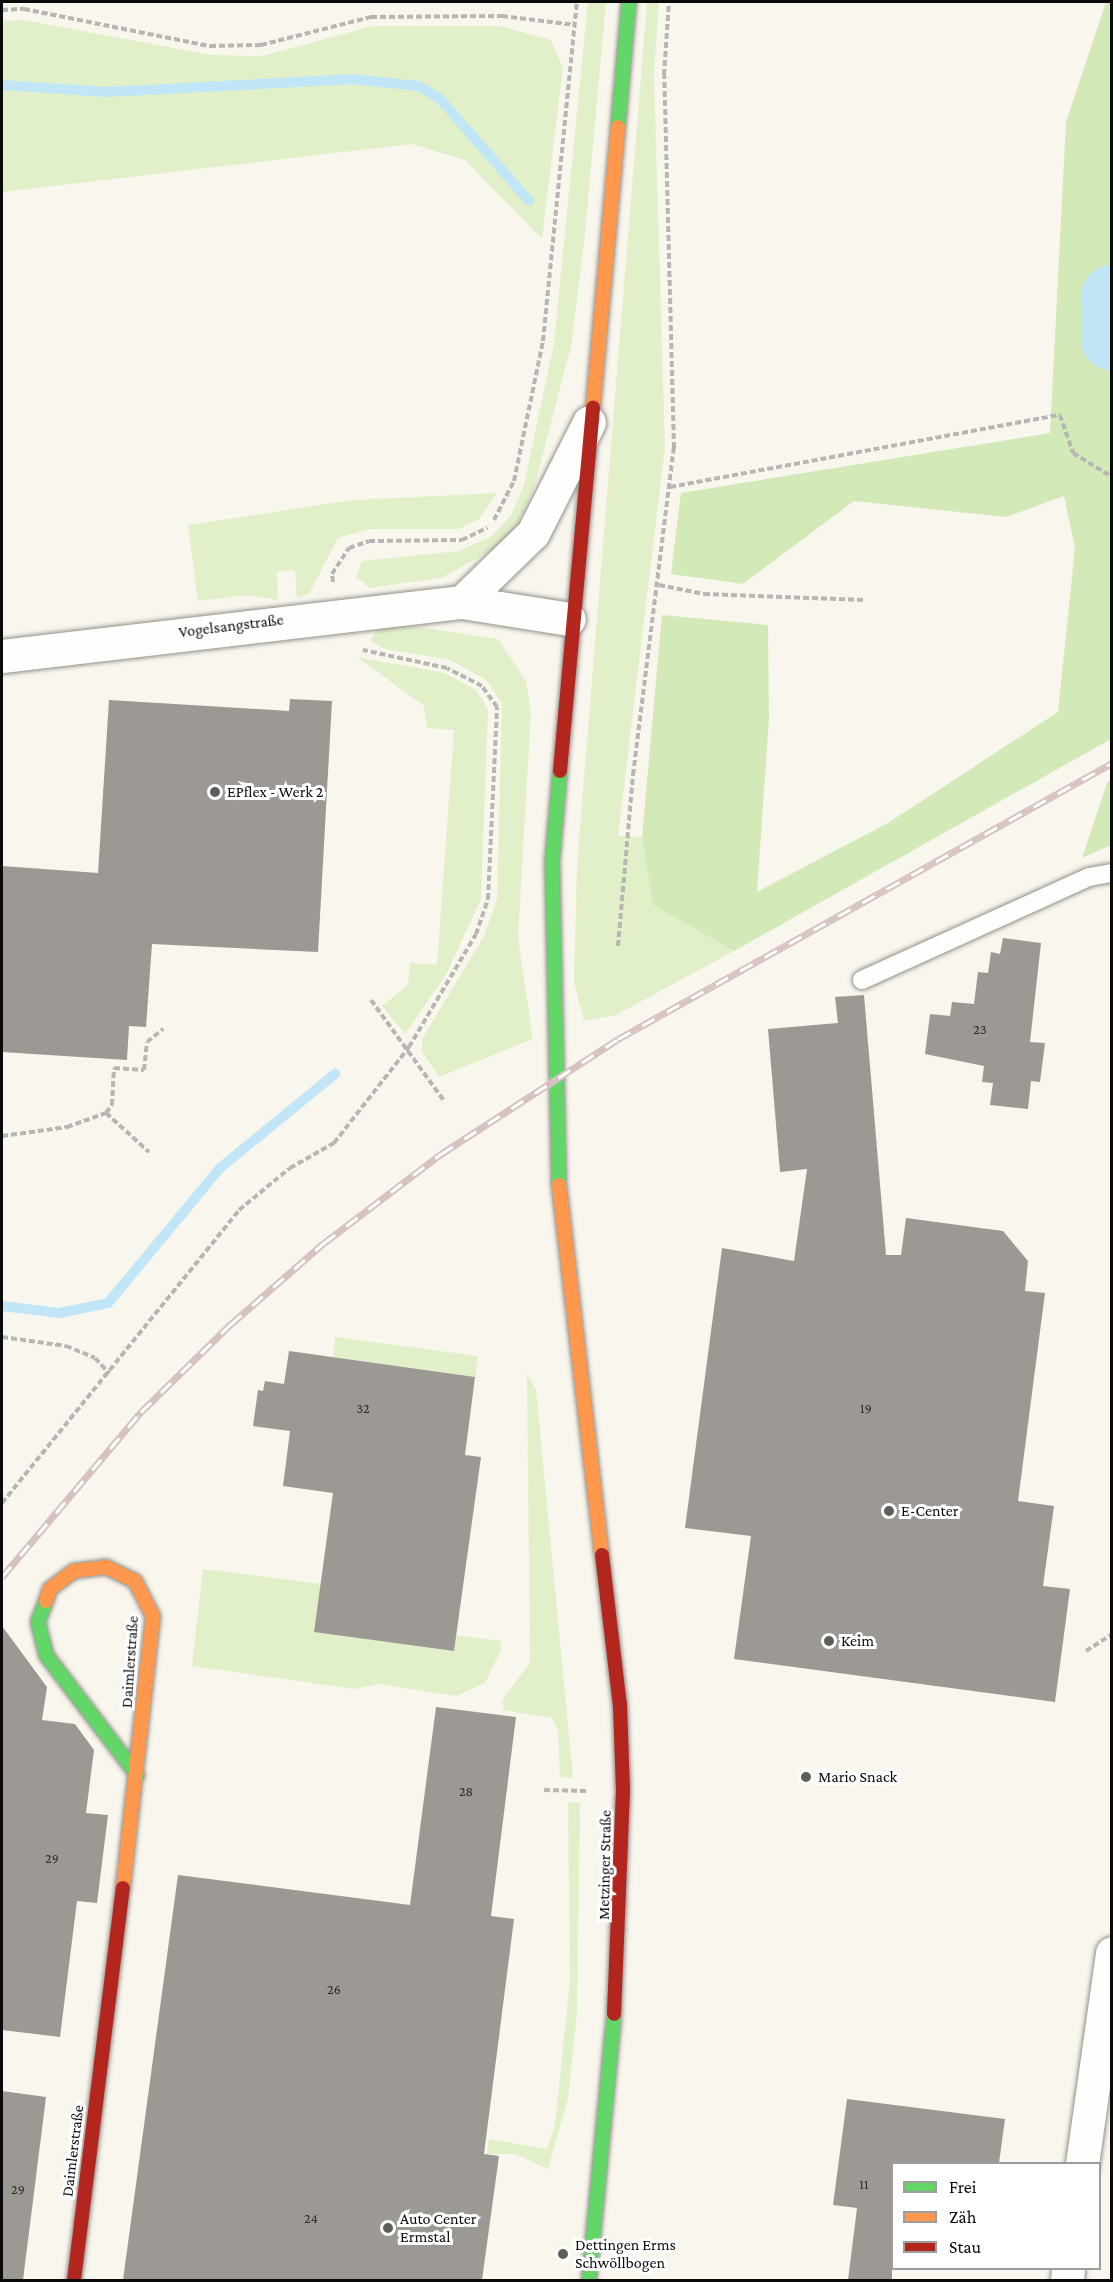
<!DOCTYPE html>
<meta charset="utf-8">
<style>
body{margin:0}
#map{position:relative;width:1113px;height:2282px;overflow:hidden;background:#f9f6ed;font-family:"Crimson Pro",serif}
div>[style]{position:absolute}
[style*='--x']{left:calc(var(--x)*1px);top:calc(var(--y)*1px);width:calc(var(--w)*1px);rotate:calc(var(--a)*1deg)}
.green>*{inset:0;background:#e2f0ca}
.forest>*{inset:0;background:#d3e9b8}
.stream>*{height:10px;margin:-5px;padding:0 5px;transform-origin:5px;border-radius:5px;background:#c0e6f7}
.river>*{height:63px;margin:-31.5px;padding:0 31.5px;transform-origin:31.5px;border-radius:31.5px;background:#c0e6f7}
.building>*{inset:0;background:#9c9893}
.path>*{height:4px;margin-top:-2px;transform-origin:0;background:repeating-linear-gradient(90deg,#b7b6b5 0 6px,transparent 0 9px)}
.roads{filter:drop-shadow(0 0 2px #92908c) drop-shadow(0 0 2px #92908c)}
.lane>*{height:18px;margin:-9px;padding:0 9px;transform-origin:9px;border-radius:9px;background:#fefefc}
.street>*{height:33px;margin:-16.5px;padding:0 16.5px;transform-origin:16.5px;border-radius:16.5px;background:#fefefc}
.fast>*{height:14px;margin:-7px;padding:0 7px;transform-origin:7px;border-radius:7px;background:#63d668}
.slow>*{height:14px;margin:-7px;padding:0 7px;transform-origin:7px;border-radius:7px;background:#ff974d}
.jam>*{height:14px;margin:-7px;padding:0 7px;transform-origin:7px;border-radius:7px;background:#b3261e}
.rail>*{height:7px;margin-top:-3.5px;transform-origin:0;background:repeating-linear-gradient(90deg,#fff 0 14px,#d7c2c2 0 28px);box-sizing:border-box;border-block:2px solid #d7c2c2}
.dots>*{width:16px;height:16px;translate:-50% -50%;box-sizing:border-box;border:3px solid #fff;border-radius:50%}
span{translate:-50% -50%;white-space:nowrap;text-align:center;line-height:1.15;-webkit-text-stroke:6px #fff;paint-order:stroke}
.number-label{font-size:14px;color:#2e2e2c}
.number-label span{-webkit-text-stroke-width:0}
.street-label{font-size:16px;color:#0a0a0a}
.poi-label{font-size:16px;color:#0a0a0a}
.left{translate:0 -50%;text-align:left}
.frame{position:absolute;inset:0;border:3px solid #0a0a0a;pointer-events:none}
.legend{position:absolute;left:891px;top:2162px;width:210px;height:108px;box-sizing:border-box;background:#fff;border:2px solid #9d9d9d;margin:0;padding:8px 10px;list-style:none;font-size:18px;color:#0a0a0a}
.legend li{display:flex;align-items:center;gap:12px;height:30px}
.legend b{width:30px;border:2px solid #9d9d9d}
</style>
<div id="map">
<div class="green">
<i style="clip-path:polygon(588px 2px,606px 2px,584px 244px,571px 346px,534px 488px,518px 523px,498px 547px,441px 578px,370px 588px,356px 577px,362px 561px,459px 551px,492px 536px,511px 515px,524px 485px,554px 343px)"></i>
<i style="clip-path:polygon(647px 2px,659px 2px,654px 76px,665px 447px,618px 836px,642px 837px,653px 905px,734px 951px,616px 1015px,584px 1021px,574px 983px,577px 865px)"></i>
<i style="clip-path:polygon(24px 20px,211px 55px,262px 56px,373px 26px,500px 26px,551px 40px,563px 68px,542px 239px,465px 160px,411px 144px,2px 192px,2px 21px)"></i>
<i style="clip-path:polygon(497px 493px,479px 519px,459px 529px,369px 529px,338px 538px,309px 594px,297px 598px,295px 570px,277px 571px,278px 600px,249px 595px,198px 601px,188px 525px,353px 500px)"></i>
<i style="clip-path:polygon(412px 626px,498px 639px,526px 681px,531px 712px,518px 938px,533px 1039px,439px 1077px,422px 1052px,422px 1039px,484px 936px,497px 899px,502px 703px,485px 679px,450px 660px,385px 649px,370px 641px,379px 627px)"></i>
<i style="clip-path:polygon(357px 657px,445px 673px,476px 690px,488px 709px,481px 899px,446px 975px,405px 1034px,382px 1006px,408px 985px,410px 963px,437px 965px,454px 730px,427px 728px,424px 706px)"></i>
<i style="clip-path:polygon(335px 1337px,478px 1356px,475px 1377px,333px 1357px)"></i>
<i style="clip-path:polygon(527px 1374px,536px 1389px,573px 1778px,560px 1777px,558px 1730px,552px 1718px,504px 1710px,502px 1701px,530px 1662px)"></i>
<i style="clip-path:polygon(203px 1569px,321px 1584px,315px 1632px,454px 1651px,456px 1635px,501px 1641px,500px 1652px,485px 1683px,456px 1696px,379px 1684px,355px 1689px,192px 1666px)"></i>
<i style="clip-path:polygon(568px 1802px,580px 1803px,577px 2012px,568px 2099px,548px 2169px,515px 2154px,487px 2154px,489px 2139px,547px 2149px,555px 2124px,570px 1981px)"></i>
</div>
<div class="forest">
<i style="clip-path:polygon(1106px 2px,1112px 2px,1111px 739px,734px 951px,653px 905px,642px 837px,662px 615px,768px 625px,769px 719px,757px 892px,888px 823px,1058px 712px,1075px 548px,1064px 496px,1006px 517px,854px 501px,743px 584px,671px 574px,681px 493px,1050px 433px,1066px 122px)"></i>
<i style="clip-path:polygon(1111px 780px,1111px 845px,1082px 858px,1107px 783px)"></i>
</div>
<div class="stream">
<i style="--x:2;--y:85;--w:105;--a:3.8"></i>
<i style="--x:107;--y:92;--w:244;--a:-3"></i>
<i style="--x:351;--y:79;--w:68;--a:5.9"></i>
<i style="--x:419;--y:86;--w:26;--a:32"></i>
<i style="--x:441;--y:100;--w:134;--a:48.9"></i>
<i style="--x:2;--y:1306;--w:57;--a:7"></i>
<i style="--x:59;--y:1313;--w:50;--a:-11.5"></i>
<i style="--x:108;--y:1303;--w:175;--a:-50.3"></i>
<i style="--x:220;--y:1168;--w:149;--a:-39.3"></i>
</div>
<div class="river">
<i style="--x:1112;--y:296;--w:43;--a:90"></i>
</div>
<div class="building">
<i style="clip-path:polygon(290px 699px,332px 701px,318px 952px,152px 944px,146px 1027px,129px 1026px,127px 1060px,2px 1052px,2px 866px,98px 873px,109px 700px,289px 711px)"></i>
<i style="clip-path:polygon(1003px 938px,1041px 943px,1030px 1042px,1045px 1043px,1040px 1082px,1031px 1081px,1028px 1109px,990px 1105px,993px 1083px,982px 1082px,984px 1066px,925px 1054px,930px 1014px,950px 1016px,952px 1002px,974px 1004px,978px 972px,988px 973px,991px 952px,1000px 954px)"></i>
<i style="clip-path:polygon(864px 995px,886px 1255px,901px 1255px,906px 1218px,1003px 1231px,1028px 1261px,1025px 1291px,1045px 1293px,1018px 1501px,1054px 1506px,1043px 1586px,1070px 1589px,1055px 1702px,734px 1659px,751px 1536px,685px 1528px,722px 1248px,794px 1261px,807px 1169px,780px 1172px,768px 1029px,838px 1023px,835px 997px)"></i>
<i style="clip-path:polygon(289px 1351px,475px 1377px,465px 1455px,481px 1457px,454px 1651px,314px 1632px,333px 1493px,283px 1486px,290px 1431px,253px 1426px,258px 1390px,263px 1391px,265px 1381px,284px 1384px)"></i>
<i style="clip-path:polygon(2px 1626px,47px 1687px,42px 1720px,75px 1724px,94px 1750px,86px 1813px,108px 1815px,97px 1903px,77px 1901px,60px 2037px,2px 2030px)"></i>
<i style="clip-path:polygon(436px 1707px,516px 1717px,491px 1916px,514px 1919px,484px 2154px,499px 2156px,482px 2280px,123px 2280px,178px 1875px,410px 1905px)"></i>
<i style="clip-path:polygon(2px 2091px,46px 2097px,23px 2280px,2px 2280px)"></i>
<i style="clip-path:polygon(847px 2099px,1005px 2119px,999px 2163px,892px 2163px,892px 2280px,848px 2280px,857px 2208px,833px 2205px)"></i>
</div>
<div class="path">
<i style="--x:2;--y:10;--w:22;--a:-3"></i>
<i style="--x:24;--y:9;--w:190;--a:11.3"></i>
<i style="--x:210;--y:46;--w:51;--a:-1.1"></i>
<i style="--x:261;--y:45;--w:114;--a:-14.3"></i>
<i style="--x:371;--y:17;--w:131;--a:-0.4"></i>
<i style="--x:502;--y:16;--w:74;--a:7"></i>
<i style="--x:670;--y:487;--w:397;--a:-10.5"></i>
<i style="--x:1060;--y:415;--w:40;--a:71.1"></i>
<i style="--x:1073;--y:453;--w:46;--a:31.6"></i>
<i style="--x:494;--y:520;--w:44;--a:-62.9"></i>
<i style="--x:514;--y:481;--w:143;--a:-78.3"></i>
<i style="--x:543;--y:341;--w:341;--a:-84.3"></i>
<i style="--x:333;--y:582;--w:8;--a:-97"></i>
<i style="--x:332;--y:574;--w:31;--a:-57"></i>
<i style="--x:349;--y:548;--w:21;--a:-19"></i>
<i style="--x:369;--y:541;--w:93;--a:-0.6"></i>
<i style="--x:462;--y:540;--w:28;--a:-26"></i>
<i style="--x:659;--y:585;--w:46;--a:11.3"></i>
<i style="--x:704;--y:594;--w:161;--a:2.1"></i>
<i style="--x:618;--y:946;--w:172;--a:-85"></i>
<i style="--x:633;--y:775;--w:330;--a:-82.9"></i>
<i style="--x:674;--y:448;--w:373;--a:-91.5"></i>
<i style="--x:664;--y:75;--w:73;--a:-86.1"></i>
<i style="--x:371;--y:1000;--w:125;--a:54.1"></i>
<i style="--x:106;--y:1113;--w:58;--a:42.2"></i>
<i style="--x:2;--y:1136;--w:66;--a:-7.9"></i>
<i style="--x:67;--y:1127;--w:41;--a:-19.7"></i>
<i style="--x:106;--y:1113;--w:10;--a:-53"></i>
<i style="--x:112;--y:1105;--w:37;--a:-87"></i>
<i style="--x:114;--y:1068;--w:30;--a:4"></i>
<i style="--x:144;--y:1070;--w:28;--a:-84"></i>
<i style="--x:147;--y:1042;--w:21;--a:-39"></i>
<i style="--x:2;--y:1337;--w:65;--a:8"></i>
<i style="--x:66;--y:1346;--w:31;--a:22"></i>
<i style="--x:95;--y:1358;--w:21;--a:47"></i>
<i style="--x:2;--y:1503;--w:377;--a:-51"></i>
<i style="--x:239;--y:1210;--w:66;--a:-39.5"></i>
<i style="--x:290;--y:1168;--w:51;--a:-29.6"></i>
<i style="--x:334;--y:1143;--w:122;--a:-52"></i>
<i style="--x:409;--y:1047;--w:131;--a:-59.3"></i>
<i style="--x:476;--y:934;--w:37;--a:-71"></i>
<i style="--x:488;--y:899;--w:192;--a:-87.3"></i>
<i style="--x:497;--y:707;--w:26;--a:-126"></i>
<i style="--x:482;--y:686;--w:39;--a:-153"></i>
<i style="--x:447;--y:668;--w:86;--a:-167.9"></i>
<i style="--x:1086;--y:1651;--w:31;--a:-33"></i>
<i style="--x:544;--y:1790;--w:45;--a:1.3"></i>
</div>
<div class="roads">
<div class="lane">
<i style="--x:862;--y:980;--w:249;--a:-24.4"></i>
<i style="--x:1089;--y:877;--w:23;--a:-10"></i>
</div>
<div class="street">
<i style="--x:462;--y:602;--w:99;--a:-44.2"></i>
<i style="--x:533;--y:533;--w:124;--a:-63.2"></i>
<i style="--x:2;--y:656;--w:463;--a:-6.7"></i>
<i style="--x:462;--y:602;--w:108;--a:9"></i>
<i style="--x:1082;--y:2164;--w:213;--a:-81.9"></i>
<i style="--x:1067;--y:2280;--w:12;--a:-85"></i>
</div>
<div class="fast">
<i style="--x:618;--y:127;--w:125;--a:-85"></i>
<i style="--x:559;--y:1185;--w:321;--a:-91.2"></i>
<i style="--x:552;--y:864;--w:93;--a:-85.1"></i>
<i style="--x:46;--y:1601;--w:22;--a:111"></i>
<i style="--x:38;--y:1622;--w:34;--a:76"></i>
<i style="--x:46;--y:1655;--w:151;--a:52.8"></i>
<i style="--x:589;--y:2280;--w:267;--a:-84.6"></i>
</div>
<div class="slow">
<i style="--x:593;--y:407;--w:281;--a:-84.9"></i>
<i style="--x:559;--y:1185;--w:372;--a:83.4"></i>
<i style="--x:46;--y:1601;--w:13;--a:-72"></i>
<i style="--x:50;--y:1589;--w:30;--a:-37"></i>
<i style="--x:74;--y:1571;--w:32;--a:-7"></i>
<i style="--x:106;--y:1567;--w:32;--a:26"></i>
<i style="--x:135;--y:1581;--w:39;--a:63"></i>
<i style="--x:153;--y:1616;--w:274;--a:96.3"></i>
</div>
<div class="jam">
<i style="--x:560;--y:771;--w:365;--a:-84.8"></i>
<i style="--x:602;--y:1555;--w:151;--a:83.2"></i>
<i style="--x:620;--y:1705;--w:85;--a:88"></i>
<i style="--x:623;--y:1790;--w:224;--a:92.3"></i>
<i style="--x:74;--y:2280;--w:395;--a:-82.9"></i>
</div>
</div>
<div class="rail">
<i style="--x:2;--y:1577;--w:216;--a:-49.9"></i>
<i style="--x:141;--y:1412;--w:126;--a:-44.4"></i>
<i style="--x:231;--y:1324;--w:123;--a:-41.1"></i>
<i style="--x:324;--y:1243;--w:147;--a:-37.3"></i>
<i style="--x:441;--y:1154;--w:211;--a:-33"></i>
<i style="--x:618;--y:1039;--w:566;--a:-29.19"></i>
</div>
<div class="dots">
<i style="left:215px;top:792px;background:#5e5d59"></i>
<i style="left:889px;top:1511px;background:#5e5d59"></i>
<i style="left:829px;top:1641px;background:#5e5d59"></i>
<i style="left:806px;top:1777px;background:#5e5d59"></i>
<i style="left:388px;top:2228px;background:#5e5d59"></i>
<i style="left:563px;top:2254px;background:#5e5d59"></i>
</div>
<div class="number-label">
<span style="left:980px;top:1029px">23</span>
<span style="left:363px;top:1408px">32</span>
<span style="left:866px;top:1408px">19</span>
<span style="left:466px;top:1791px">28</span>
<span style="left:52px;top:1858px">29</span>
<span style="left:334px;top:1989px">26</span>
<span style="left:864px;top:2184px">11</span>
<span style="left:18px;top:2189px">29</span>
<span style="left:311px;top:2218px">24</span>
</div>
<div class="street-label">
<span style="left:231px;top:626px;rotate:-7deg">Vogelsangstraße</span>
<span style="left:130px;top:1662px;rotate:-86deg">Daimlerstraße</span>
<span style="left:605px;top:1865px;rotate:-89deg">Metzinger Straße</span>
<span style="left:73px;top:2151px;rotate:-83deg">Daimlerstraße</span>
</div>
<div class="poi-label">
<span class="left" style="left:227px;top:792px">EPflex - Werk 2</span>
<span class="left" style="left:901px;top:1511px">E-Center</span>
<span class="left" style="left:841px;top:1641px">Keim</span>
<span class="left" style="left:818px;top:1777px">Mario Snack</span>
<span class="left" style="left:400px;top:2228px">Auto Center<br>Ermstal</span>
<span class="left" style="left:575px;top:2254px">Dettingen Erms<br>Schwöllbogen</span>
</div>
<div class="frame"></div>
<ul class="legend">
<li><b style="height:8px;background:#63d668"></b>Frei</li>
<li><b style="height:8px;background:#ff974d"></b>Zäh</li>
<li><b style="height:8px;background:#b3261e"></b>Stau</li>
</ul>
</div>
